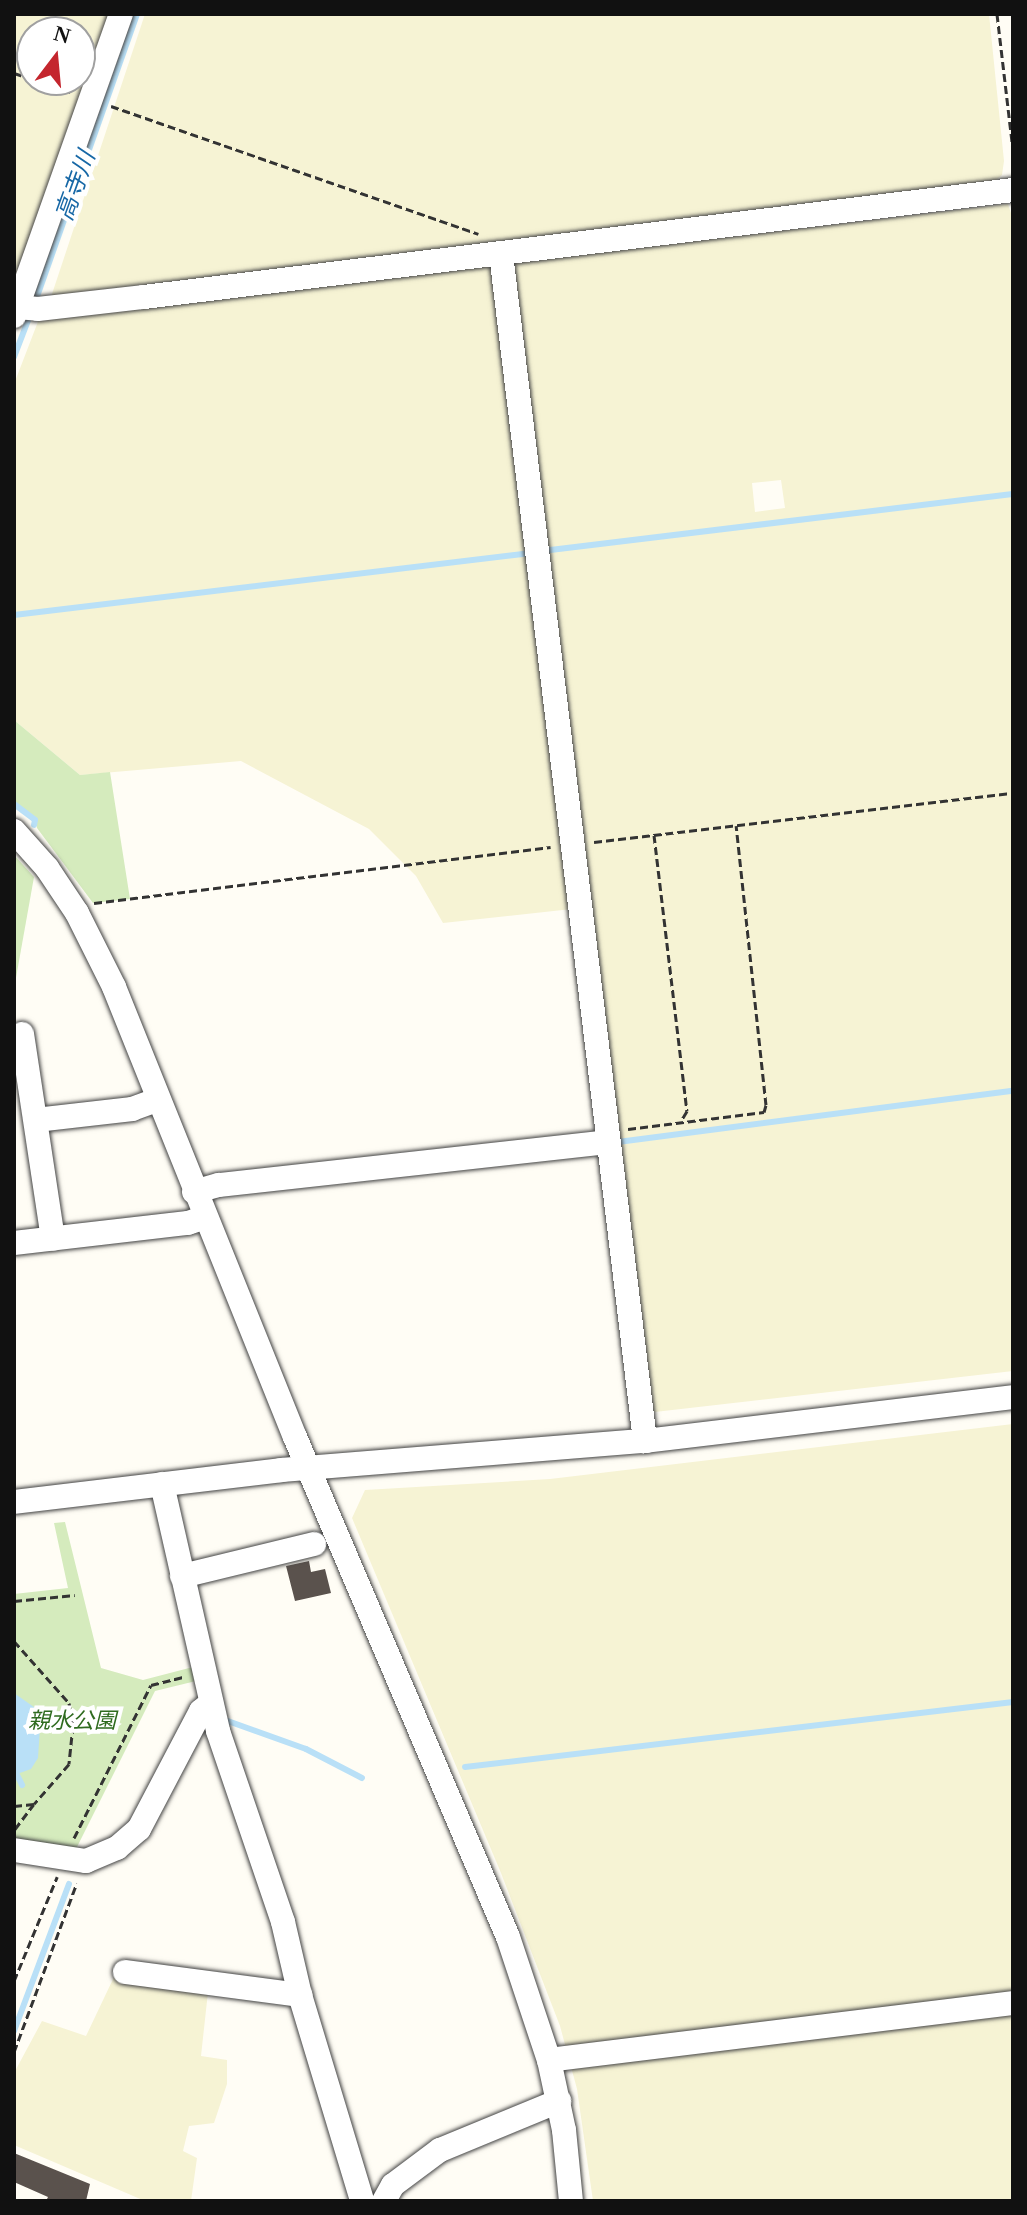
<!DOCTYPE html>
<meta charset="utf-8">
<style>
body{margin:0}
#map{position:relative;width:1027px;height:2215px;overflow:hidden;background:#fffdf5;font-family:"Times New Roman","Noto Sans JP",serif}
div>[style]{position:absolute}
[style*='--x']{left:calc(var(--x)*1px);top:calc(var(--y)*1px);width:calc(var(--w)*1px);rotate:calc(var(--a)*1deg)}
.farmland>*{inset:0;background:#f6f3d4}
.green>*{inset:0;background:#d5ebbd}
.water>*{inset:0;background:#b9e0f7}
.stream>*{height:6px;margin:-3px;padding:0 3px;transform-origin:3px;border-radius:3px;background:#b9e0f7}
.building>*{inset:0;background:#5a524d}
.path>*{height:3px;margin-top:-1.5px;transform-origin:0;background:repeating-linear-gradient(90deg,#333 0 8px,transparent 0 12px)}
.roads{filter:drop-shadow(0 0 2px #444) drop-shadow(0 0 2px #444)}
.minor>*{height:24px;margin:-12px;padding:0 12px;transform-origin:12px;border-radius:12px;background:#fff}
span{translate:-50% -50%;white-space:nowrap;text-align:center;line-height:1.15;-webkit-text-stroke:8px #fff;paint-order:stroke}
.park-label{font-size:22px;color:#2f6b1f;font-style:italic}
.water-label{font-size:24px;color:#1768a6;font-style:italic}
.frame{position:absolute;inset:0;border:16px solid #111;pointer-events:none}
.north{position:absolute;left:16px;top:16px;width:80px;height:80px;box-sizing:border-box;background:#fff;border:2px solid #a0a0a0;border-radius:50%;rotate:16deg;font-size:22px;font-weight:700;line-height:32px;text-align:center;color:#111}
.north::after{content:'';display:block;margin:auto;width:28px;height:36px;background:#c4262e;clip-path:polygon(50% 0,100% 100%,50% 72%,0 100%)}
</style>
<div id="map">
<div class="farmland">
<i style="clip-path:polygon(evenodd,14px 14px,109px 14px,14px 283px,14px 14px,32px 32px,80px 32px,80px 80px,32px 80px,32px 32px)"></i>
<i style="clip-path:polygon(145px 14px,989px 14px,1004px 161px,1002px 175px,996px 180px,50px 300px)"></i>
<i style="clip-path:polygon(evenodd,1008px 204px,1013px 219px,1013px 1371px,646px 1413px,590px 907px,443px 923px,416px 876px,369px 829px,241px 761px,80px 775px,14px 720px,14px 384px,39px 319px,1008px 204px,781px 480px,785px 508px,755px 512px,752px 483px,781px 480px)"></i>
<i style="clip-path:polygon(1013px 1424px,1013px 2201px,593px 2201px,577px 2089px,560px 2026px,501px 1873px,352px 1518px,365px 1490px,550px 1479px)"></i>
<i style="clip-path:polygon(114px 1977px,208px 1992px,201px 2056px,227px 2060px,227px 2084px,214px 2123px,189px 2126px,183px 2151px,197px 2158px,191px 2201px,145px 2201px,14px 2145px,14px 2073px,42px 2021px,86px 2036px)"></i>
</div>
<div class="green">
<i style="clip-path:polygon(14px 720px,80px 775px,110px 772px,130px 899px,93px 903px,37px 828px,35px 820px,14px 804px)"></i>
<i style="clip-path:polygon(14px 855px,34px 877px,14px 989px)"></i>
<i style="clip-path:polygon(65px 1522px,101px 1668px,143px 1680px,193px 1667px,196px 1681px,155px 1691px,73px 1855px,14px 1845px,14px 1594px,68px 1588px,54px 1523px)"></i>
</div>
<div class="water">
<i style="clip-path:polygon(14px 1693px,41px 1712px,38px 1758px,31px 1769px,17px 1774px,14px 1774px)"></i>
</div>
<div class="stream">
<i style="--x:34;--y:305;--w:309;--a:-70.5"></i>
<i style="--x:14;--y:357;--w:45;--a:-69.1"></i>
<i style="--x:542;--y:551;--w:474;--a:-6.9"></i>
<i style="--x:14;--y:615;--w:521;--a:-6.84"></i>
<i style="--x:14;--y:804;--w:26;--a:37"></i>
<i style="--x:35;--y:820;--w:5;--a:101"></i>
<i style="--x:618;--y:1142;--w:398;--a:-7.4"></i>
<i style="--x:225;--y:1720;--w:86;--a:19.7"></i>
<i style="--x:306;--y:1749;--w:63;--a:27.4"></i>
<i style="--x:465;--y:1767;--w:552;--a:-6.76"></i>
<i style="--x:14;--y:1769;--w:18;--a:63"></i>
<i style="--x:14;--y:2031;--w:157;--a:-69.5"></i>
</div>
<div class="building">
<i style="clip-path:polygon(309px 1561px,311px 1572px,325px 1569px,331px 1593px,295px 1601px,286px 1566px)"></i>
<i style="clip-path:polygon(14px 2153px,90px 2184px,86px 2201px,46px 2201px,48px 2197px,14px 2182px)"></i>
</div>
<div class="path">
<i style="--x:997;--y:14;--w:138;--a:83.3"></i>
<i style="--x:14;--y:73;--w:19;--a:18"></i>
<i style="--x:35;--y:80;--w:37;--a:19"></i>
<i style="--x:111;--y:106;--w:389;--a:19.2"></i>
<i style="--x:654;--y:835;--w:278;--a:83.2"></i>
<i style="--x:687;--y:1111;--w:12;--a:121"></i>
<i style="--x:594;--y:842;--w:422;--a:-6.7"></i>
<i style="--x:14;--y:872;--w:22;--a:90"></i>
<i style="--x:94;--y:903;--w:460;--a:-7"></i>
<i style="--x:628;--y:1129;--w:137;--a:-7.1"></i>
<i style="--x:764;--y:1112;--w:7;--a:-74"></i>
<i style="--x:766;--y:1105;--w:281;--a:-96.1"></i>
<i style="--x:14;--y:1601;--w:61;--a:-5.6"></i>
<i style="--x:14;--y:1641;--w:83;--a:48.4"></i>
<i style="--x:69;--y:1703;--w:22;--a:80"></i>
<i style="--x:73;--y:1725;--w:39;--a:96"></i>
<i style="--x:69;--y:1764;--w:53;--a:131.2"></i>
<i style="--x:34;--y:1804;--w:20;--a:174"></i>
<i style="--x:15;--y:1829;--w:31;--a:-53"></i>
<i style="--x:74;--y:1838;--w:171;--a:-63.3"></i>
<i style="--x:151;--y:1685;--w:33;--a:-14"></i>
<i style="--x:14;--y:1981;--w:113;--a:-67.5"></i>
<i style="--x:14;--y:2052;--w:180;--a:-69.6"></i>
</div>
<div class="roads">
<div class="minor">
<i style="--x:501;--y:254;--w:1196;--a:83.08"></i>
<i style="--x:17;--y:307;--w:21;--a:5"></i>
<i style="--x:38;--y:309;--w:107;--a:-6.5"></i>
<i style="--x:144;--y:297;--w:876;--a:-7.02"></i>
<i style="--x:14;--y:316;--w:320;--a:-70.5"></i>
<i style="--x:14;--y:831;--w:50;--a:48.3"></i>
<i style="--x:47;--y:868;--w:54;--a:56.3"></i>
<i style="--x:77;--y:913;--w:83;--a:63.4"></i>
<i style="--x:114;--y:987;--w:485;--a:68.1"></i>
<i style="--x:295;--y:1437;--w:543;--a:66.93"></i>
<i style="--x:508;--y:1937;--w:130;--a:71.6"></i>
<i style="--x:549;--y:2060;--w:72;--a:77.9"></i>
<i style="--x:564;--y:2130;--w:71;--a:84.4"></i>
<i style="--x:22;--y:1034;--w:207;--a:81.4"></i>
<i style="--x:36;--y:1120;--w:97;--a:-6.5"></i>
<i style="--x:132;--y:1109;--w:27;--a:-20"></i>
<i style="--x:194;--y:1192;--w:26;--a:-16"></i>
<i style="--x:219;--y:1185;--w:390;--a:-6.3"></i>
<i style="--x:14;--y:1243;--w:175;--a:-6.6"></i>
<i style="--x:188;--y:1223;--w:18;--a:-19"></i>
<i style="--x:162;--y:1484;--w:253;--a:77.2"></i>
<i style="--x:218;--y:1731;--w:202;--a:71.2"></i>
<i style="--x:283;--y:1922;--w:75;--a:76.9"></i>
<i style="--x:300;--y:1995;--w:215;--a:73.2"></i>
<i style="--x:14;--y:1502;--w:269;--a:-6.8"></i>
<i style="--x:281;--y:1470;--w:365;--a:-4.6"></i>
<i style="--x:645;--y:1441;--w:371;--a:-6.8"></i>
<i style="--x:182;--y:1576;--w:136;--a:-13.6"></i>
<i style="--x:14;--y:1850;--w:73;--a:8.7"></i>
<i style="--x:86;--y:1861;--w:34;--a:-23"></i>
<i style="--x:117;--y:1848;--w:29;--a:-41"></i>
<i style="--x:139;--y:1829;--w:133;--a:-62.3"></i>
<i style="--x:201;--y:1711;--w:13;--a:-39"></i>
<i style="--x:125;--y:1972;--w:177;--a:7.5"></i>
<i style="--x:549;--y:2060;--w:467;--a:-7"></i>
<i style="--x:384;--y:2201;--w:18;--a:-61"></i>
<i style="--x:393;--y:2185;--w:59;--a:-36.7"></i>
<i style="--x:440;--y:2150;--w:129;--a:-22.4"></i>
</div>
</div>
<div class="park-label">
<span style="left:72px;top:1721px">親水公園</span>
</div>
<div class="water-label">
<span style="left:76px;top:186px;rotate:-70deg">高寺川</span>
</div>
<div class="frame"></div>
<div class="north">N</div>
</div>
